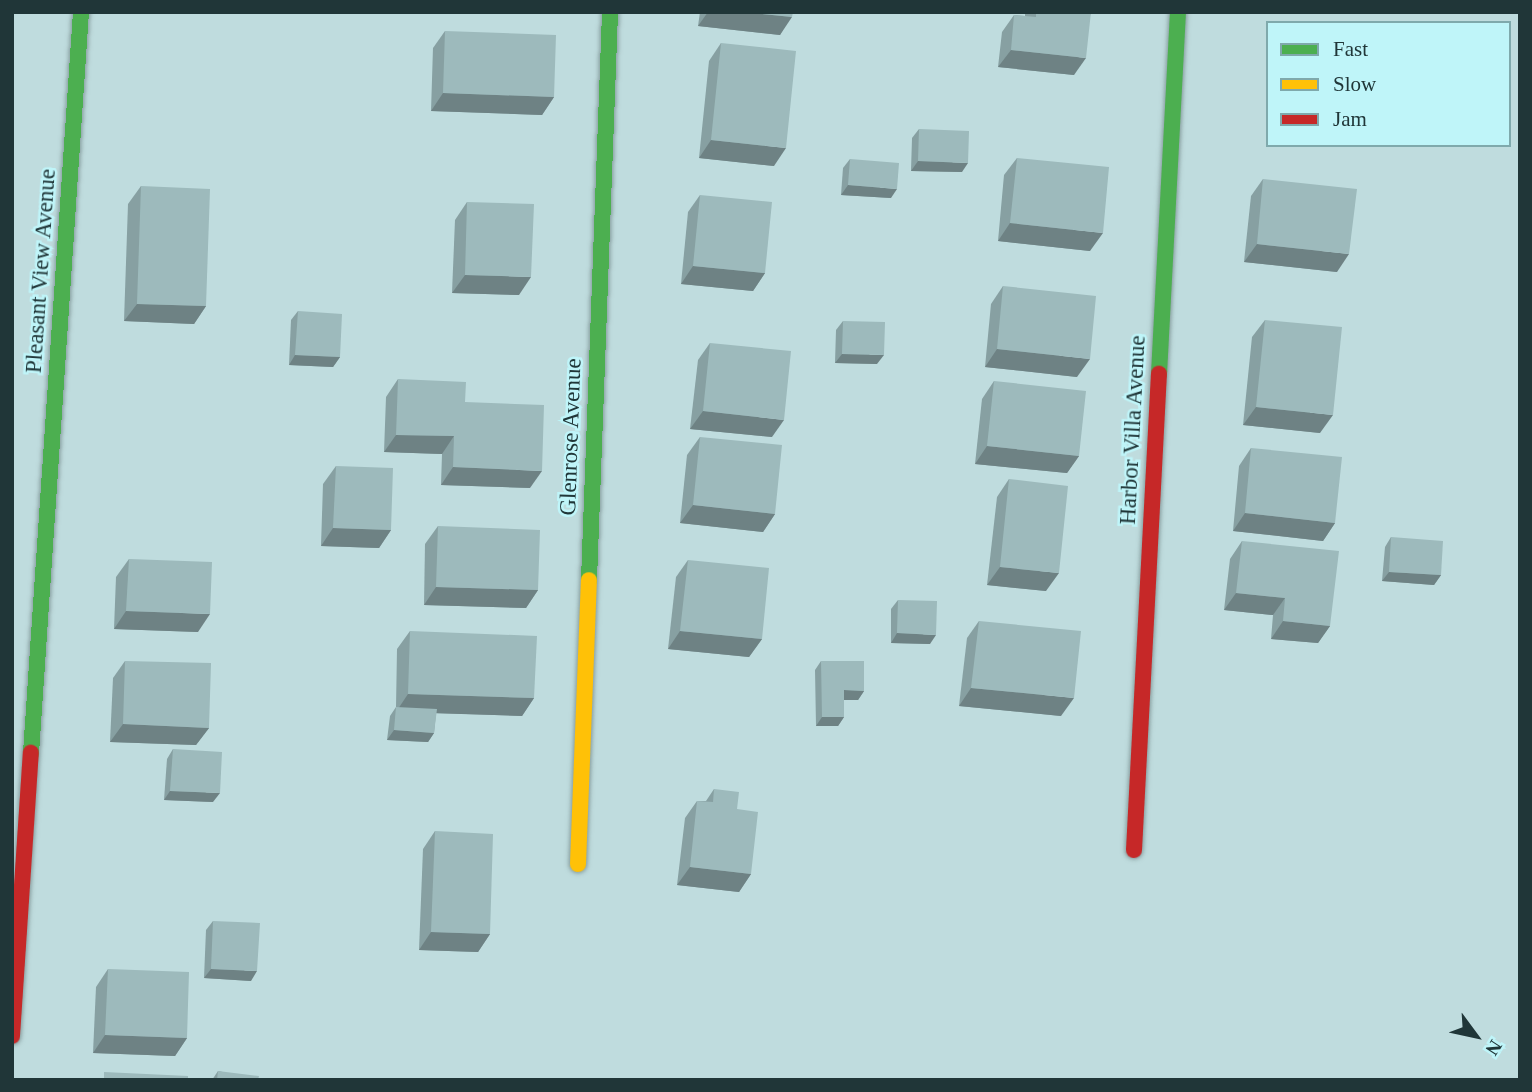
<!DOCTYPE html>
<style>
body{margin:0}
#map{position:relative;width:1532px;height:1092px;overflow:hidden;background:#bfdcde;font-family:"Times New Roman",serif}
div>[style]{position:absolute}
[style*='--x']{left:calc(var(--x)*1px);top:calc(var(--y)*1px);width:calc(var(--w)*1px);rotate:calc(var(--a)*1deg)}
.roads{filter:drop-shadow(0 0 2px #89a0a1) drop-shadow(0 0 2px #89a0a1)}
.fast>*{height:16px;margin:-8px;padding:0 8px;transform-origin:8px;border-radius:8px;background:#4caf50}
.slow>*{height:16px;margin:-8px;padding:0 8px;transform-origin:8px;border-radius:8px;background:#ffc107}
.jam>*{height:16px;margin:-8px;padding:0 8px;transform-origin:8px;border-radius:8px;background:#c62828}
.wall>*{inset:0;background:#87a0a2}
.shaded-wall>*{inset:0;background:#6e8284}
.building>*{inset:0;background:#9dbabc}
span{translate:-50% -50%;white-space:nowrap;text-align:center;line-height:1.15;-webkit-text-stroke:5px #bff5f9;paint-order:stroke}
.street-label{font-size:23px;color:#203638}
.frame{position:absolute;inset:0;border:14px solid #203638;pointer-events:none}
.legend{position:absolute;left:1266px;top:21px;width:245px;height:126px;box-sizing:border-box;background:#bff5f9;border:2px solid #7fa9ac;margin:0;padding:9px 12px;list-style:none;font-size:21px;color:#203638}
.legend li{display:flex;align-items:center;gap:14px;height:35px}
.legend b{width:35px;border:2px solid #7fa9ac}
.north{position:absolute;left:1441px;top:1001px;width:70px;height:70px;-webkit-text-stroke:5px #bff5f9;paint-order:stroke;rotate:123deg;font-size:19px;font-weight:700;line-height:28px;text-align:center;color:#203638}
.north::after{content:'';display:block;margin:auto;width:24px;height:32px;background:#203638;clip-path:polygon(50% 0,100% 100%,50% 72%,0 100%)}
</style>
<div id="map">
<div class="roads">
<div class="fast">
<i style="--x:1159;--y:374;--w:362;--a:-87"></i>
<i style="--x:589;--y:580;--w:568;--a:-87.88"></i>
<i style="--x:31;--y:753;--w:743;--a:-86.14"></i>
</div>
<div class="slow">
<i style="--x:578;--y:864;--w:284;--a:-87.8"></i>
</div>
<div class="jam">
<i style="--x:1134;--y:850;--w:477;--a:-87"></i>
<i style="--x:12;--y:1036;--w:284;--a:-86.2"></i>
</div>
</div>
<div class="wall">
<i style="clip-path:polygon(700px 12px,793px 12px,780px 35px,698px 26px)"></i>
<i style="clip-path:polygon(1025px 12px,1091px 12px,1074px 75px,998px 67px,1002px 32px,1014px 15px,1025px 16px)"></i>
<i style="clip-path:polygon(445px 31px,554px 97px,542px 115px,431px 111px,433px 48px)"></i>
<i style="clip-path:polygon(721px 43px,774px 166px,699px 158px,709px 61px)"></i>
<i style="clip-path:polygon(919px 129px,962px 172px,911px 171px,912px 138px)"></i>
<i style="clip-path:polygon(1017px 158px,1090px 251px,998px 241px,1004px 175px)"></i>
<i style="clip-path:polygon(850px 159px,891px 198px,841px 195px,843px 168px)"></i>
<i style="clip-path:polygon(1263px 179px,1337px 272px,1244px 262px,1251px 196px)"></i>
<i style="clip-path:polygon(141px 186px,206px 306px,194px 324px,124px 321px,128px 204px)"></i>
<i style="clip-path:polygon(700px 195px,765px 273px,753px 291px,681px 284px,688px 212px)"></i>
<i style="clip-path:polygon(467px 202px,519px 295px,452px 293px,455px 220px)"></i>
<i style="clip-path:polygon(1003px 286px,1077px 377px,985px 367px,991px 304px)"></i>
<i style="clip-path:polygon(298px 311px,340px 357px,333px 367px,289px 365px,291px 320px)"></i>
<i style="clip-path:polygon(1265px 320px,1320px 433px,1243px 425px,1252px 337px)"></i>
<i style="clip-path:polygon(843px 321px,877px 364px,835px 363px,836px 330px)"></i>
<i style="clip-path:polygon(710px 343px,772px 437px,690px 429px,698px 360px)"></i>
<i style="clip-path:polygon(398px 379px,465px 402px,530px 488px,441px 485px,442px 454px,384px 452px,386px 397px)"></i>
<i style="clip-path:polygon(994px 381px,1079px 456px,1067px 473px,975px 464px,982px 399px)"></i>
<i style="clip-path:polygon(700px 437px,775px 514px,763px 532px,680px 523px,687px 455px)"></i>
<i style="clip-path:polygon(1251px 448px,1335px 523px,1323px 541px,1233px 531px,1239px 466px)"></i>
<i style="clip-path:polygon(336px 466px,391px 530px,379px 548px,321px 546px,323px 484px)"></i>
<i style="clip-path:polygon(1009px 479px,1046px 591px,987px 585px,997px 497px)"></i>
<i style="clip-path:polygon(438px 526px,538px 590px,526px 608px,424px 605px,425px 544px)"></i>
<i style="clip-path:polygon(1391px 537px,1441px 575px,1434px 585px,1382px 581px,1385px 547px)"></i>
<i style="clip-path:polygon(1242px 541px,1330px 626px,1318px 643px,1271px 639px,1273px 615px,1224px 610px,1230px 559px)"></i>
<i style="clip-path:polygon(129px 559px,198px 632px,114px 629px,116px 577px)"></i>
<i style="clip-path:polygon(688px 560px,762px 639px,749px 657px,668px 649px,676px 577px)"></i>
<i style="clip-path:polygon(898px 600px,930px 644px,891px 643px,891px 609px)"></i>
<i style="clip-path:polygon(979px 621px,1061px 716px,959px 706px,967px 638px)"></i>
<i style="clip-path:polygon(410px 631px,534px 698px,522px 716px,436px 713px,434px 733px,428px 742px,387px 740px,390px 716px,396px 707px,397px 649px)"></i>
<i style="clip-path:polygon(125px 661px,209px 728px,196px 745px,110px 742px,113px 678px)"></i>
<i style="clip-path:polygon(821px 661px,864px 691px,858px 700px,844px 700px,844px 717px,838px 726px,816px 726px,815px 670px)"></i>
<i style="clip-path:polygon(173px 749px,213px 802px,164px 800px,167px 759px)"></i>
<i style="clip-path:polygon(714px 789px,737px 809px,751px 874px,739px 892px,677px 885px,685px 818px,697px 801px,706px 801px)"></i>
<i style="clip-path:polygon(435px 831px,490px 934px,478px 952px,419px 950px,423px 849px)"></i>
<i style="clip-path:polygon(213px 921px,251px 981px,204px 978px,206px 930px)"></i>
<i style="clip-path:polygon(108px 969px,187px 1038px,175px 1056px,93px 1053px,96px 987px)"></i>
<i style="clip-path:polygon(218px 1071px,258px 1080px,212px 1080px)"></i>
</div>
<div class="shaded-wall">
<i style="clip-path:polygon(708px 12px,744px 12px,792px 17px,780px 35px,698px 26px)"></i>
<i style="clip-path:polygon(1011px 50px,1086px 58px,1074px 75px,998px 67px)"></i>
<i style="clip-path:polygon(443px 93px,554px 97px,542px 115px,431px 111px)"></i>
<i style="clip-path:polygon(711px 140px,786px 148px,774px 166px,699px 158px)"></i>
<i style="clip-path:polygon(918px 161px,968px 163px,962px 172px,911px 171px)"></i>
<i style="clip-path:polygon(848px 185px,897px 189px,891px 198px,841px 195px)"></i>
<i style="clip-path:polygon(1010px 223px,1103px 233px,1090px 251px,998px 241px)"></i>
<i style="clip-path:polygon(1257px 244px,1349px 254px,1337px 272px,1244px 262px)"></i>
<i style="clip-path:polygon(693px 266px,765px 273px,753px 291px,681px 284px)"></i>
<i style="clip-path:polygon(465px 275px,531px 277px,519px 295px,452px 293px)"></i>
<i style="clip-path:polygon(137px 304px,206px 306px,194px 324px,124px 321px)"></i>
<i style="clip-path:polygon(997px 349px,1090px 359px,1077px 377px,985px 367px)"></i>
<i style="clip-path:polygon(842px 354px,884px 355px,877px 364px,835px 363px)"></i>
<i style="clip-path:polygon(295px 355px,340px 357px,333px 367px,289px 365px)"></i>
<i style="clip-path:polygon(1256px 407px,1333px 415px,1320px 433px,1243px 425px)"></i>
<i style="clip-path:polygon(703px 411px,784px 420px,772px 437px,690px 429px)"></i>
<i style="clip-path:polygon(396px 435px,454px 436px,442px 454px,384px 452px)"></i>
<i style="clip-path:polygon(987px 446px,1079px 456px,1067px 473px,975px 464px)"></i>
<i style="clip-path:polygon(453px 467px,542px 471px,530px 488px,441px 485px)"></i>
<i style="clip-path:polygon(693px 505px,775px 514px,763px 532px,680px 523px)"></i>
<i style="clip-path:polygon(1245px 513px,1335px 523px,1323px 541px,1233px 531px)"></i>
<i style="clip-path:polygon(333px 528px,391px 530px,379px 548px,321px 546px)"></i>
<i style="clip-path:polygon(1000px 567px,1059px 573px,1046px 591px,987px 585px)"></i>
<i style="clip-path:polygon(1389px 572px,1441px 575px,1434px 585px,1382px 581px)"></i>
<i style="clip-path:polygon(436px 587px,538px 590px,526px 608px,424px 605px)"></i>
<i style="clip-path:polygon(1236px 593px,1285px 598px,1273px 615px,1224px 610px)"></i>
<i style="clip-path:polygon(126px 611px,210px 614px,198px 632px,114px 629px)"></i>
<i style="clip-path:polygon(1283px 621px,1330px 626px,1318px 643px,1271px 639px)"></i>
<i style="clip-path:polygon(680px 631px,762px 639px,749px 657px,668px 649px)"></i>
<i style="clip-path:polygon(897px 633px,936px 635px,930px 644px,891px 643px)"></i>
<i style="clip-path:polygon(971px 688px,1074px 698px,1061px 716px,959px 706px)"></i>
<i style="clip-path:polygon(844px 690px,864px 691px,858px 700px,838px 700px)"></i>
<i style="clip-path:polygon(408px 694px,534px 698px,522px 716px,396px 712px)"></i>
<i style="clip-path:polygon(822px 717px,844px 717px,838px 726px,816px 726px)"></i>
<i style="clip-path:polygon(123px 724px,209px 728px,196px 745px,110px 742px)"></i>
<i style="clip-path:polygon(394px 730px,434px 733px,428px 742px,387px 740px)"></i>
<i style="clip-path:polygon(170px 791px,220px 793px,213px 802px,164px 800px)"></i>
<i style="clip-path:polygon(690px 867px,751px 874px,739px 892px,677px 885px)"></i>
<i style="clip-path:polygon(431px 932px,490px 934px,478px 952px,419px 950px)"></i>
<i style="clip-path:polygon(211px 969px,257px 971px,251px 981px,204px 978px)"></i>
<i style="clip-path:polygon(105px 1035px,187px 1038px,175px 1056px,93px 1053px)"></i>
</div>
<div class="building">
<i style="clip-path:polygon(744px 12px,793px 12px,792px 17px)"></i>
<i style="clip-path:polygon(1036px 12px,1091px 12px,1086px 58px,1011px 50px,1014px 15px,1036px 17px)"></i>
<i style="clip-path:polygon(445px 31px,556px 35px,554px 97px,443px 93px)"></i>
<i style="clip-path:polygon(721px 43px,796px 51px,786px 148px,711px 140px)"></i>
<i style="clip-path:polygon(919px 129px,969px 131px,968px 163px,918px 161px)"></i>
<i style="clip-path:polygon(1017px 158px,1109px 167px,1103px 233px,1010px 223px)"></i>
<i style="clip-path:polygon(850px 159px,899px 163px,897px 189px,848px 185px)"></i>
<i style="clip-path:polygon(1263px 179px,1357px 189px,1349px 254px,1257px 244px)"></i>
<i style="clip-path:polygon(141px 186px,210px 189px,206px 306px,137px 304px)"></i>
<i style="clip-path:polygon(700px 195px,772px 202px,765px 273px,693px 266px)"></i>
<i style="clip-path:polygon(467px 202px,534px 204px,531px 277px,465px 275px)"></i>
<i style="clip-path:polygon(1003px 286px,1096px 296px,1090px 359px,997px 349px)"></i>
<i style="clip-path:polygon(298px 311px,342px 314px,340px 357px,295px 355px)"></i>
<i style="clip-path:polygon(1265px 320px,1342px 327px,1333px 415px,1256px 407px)"></i>
<i style="clip-path:polygon(843px 321px,885px 322px,884px 355px,842px 354px)"></i>
<i style="clip-path:polygon(710px 343px,791px 351px,784px 420px,703px 411px)"></i>
<i style="clip-path:polygon(398px 379px,466px 382px,465px 402px,544px 405px,542px 471px,453px 467px,454px 436px,396px 435px)"></i>
<i style="clip-path:polygon(994px 381px,1086px 391px,1079px 456px,987px 446px)"></i>
<i style="clip-path:polygon(700px 437px,782px 445px,775px 514px,693px 505px)"></i>
<i style="clip-path:polygon(1251px 448px,1342px 457px,1335px 523px,1245px 513px)"></i>
<i style="clip-path:polygon(336px 466px,393px 468px,391px 530px,333px 528px)"></i>
<i style="clip-path:polygon(1009px 479px,1068px 486px,1059px 573px,1000px 567px)"></i>
<i style="clip-path:polygon(438px 526px,540px 530px,538px 590px,436px 587px)"></i>
<i style="clip-path:polygon(1391px 537px,1443px 541px,1441px 575px,1389px 572px)"></i>
<i style="clip-path:polygon(1242px 541px,1339px 551px,1330px 626px,1283px 621px,1285px 598px,1236px 593px)"></i>
<i style="clip-path:polygon(129px 559px,212px 562px,210px 614px,126px 611px)"></i>
<i style="clip-path:polygon(688px 560px,769px 568px,762px 639px,680px 631px)"></i>
<i style="clip-path:polygon(898px 600px,937px 601px,936px 635px,897px 633px)"></i>
<i style="clip-path:polygon(979px 621px,1081px 631px,1074px 698px,971px 688px)"></i>
<i style="clip-path:polygon(410px 631px,537px 636px,534px 698px,408px 694px)"></i>
<i style="clip-path:polygon(125px 661px,211px 663px,209px 728px,123px 724px)"></i>
<i style="clip-path:polygon(821px 661px,864px 661px,864px 691px,844px 690px,844px 717px,822px 717px)"></i>
<i style="clip-path:polygon(396px 707px,437px 709px,434px 733px,394px 730px)"></i>
<i style="clip-path:polygon(173px 749px,222px 752px,220px 793px,170px 791px)"></i>
<i style="clip-path:polygon(714px 789px,739px 792px,737px 809px,758px 812px,751px 874px,690px 867px,697px 801px,713px 802px)"></i>
<i style="clip-path:polygon(435px 831px,493px 834px,490px 934px,431px 932px)"></i>
<i style="clip-path:polygon(213px 921px,260px 923px,257px 971px,211px 969px)"></i>
<i style="clip-path:polygon(108px 969px,189px 972px,187px 1038px,105px 1035px)"></i>
<i style="clip-path:polygon(218px 1071px,259px 1076px,258px 1080px,217px 1080px)"></i>
<i style="clip-path:polygon(104px 1072px,188px 1076px,188px 1080px,104px 1080px)"></i>
</div>
<div class="street-label">
<span style="left:41px;top:271px;rotate:-86deg">Pleasant View Avenue</span>
<span style="left:1133px;top:430px;rotate:-87deg">Harbor Villa Avenue</span>
<span style="left:571px;top:437px;rotate:-88deg">Glenrose Avenue</span>
</div>
<div class="frame"></div>
<ul class="legend">
<li><b style="height:9px;background:#4caf50"></b>Fast</li>
<li><b style="height:9px;background:#ffc107"></b>Slow</li>
<li><b style="height:9px;background:#c62828"></b>Jam</li>
</ul>
<div class="north">N</div>
</div>
